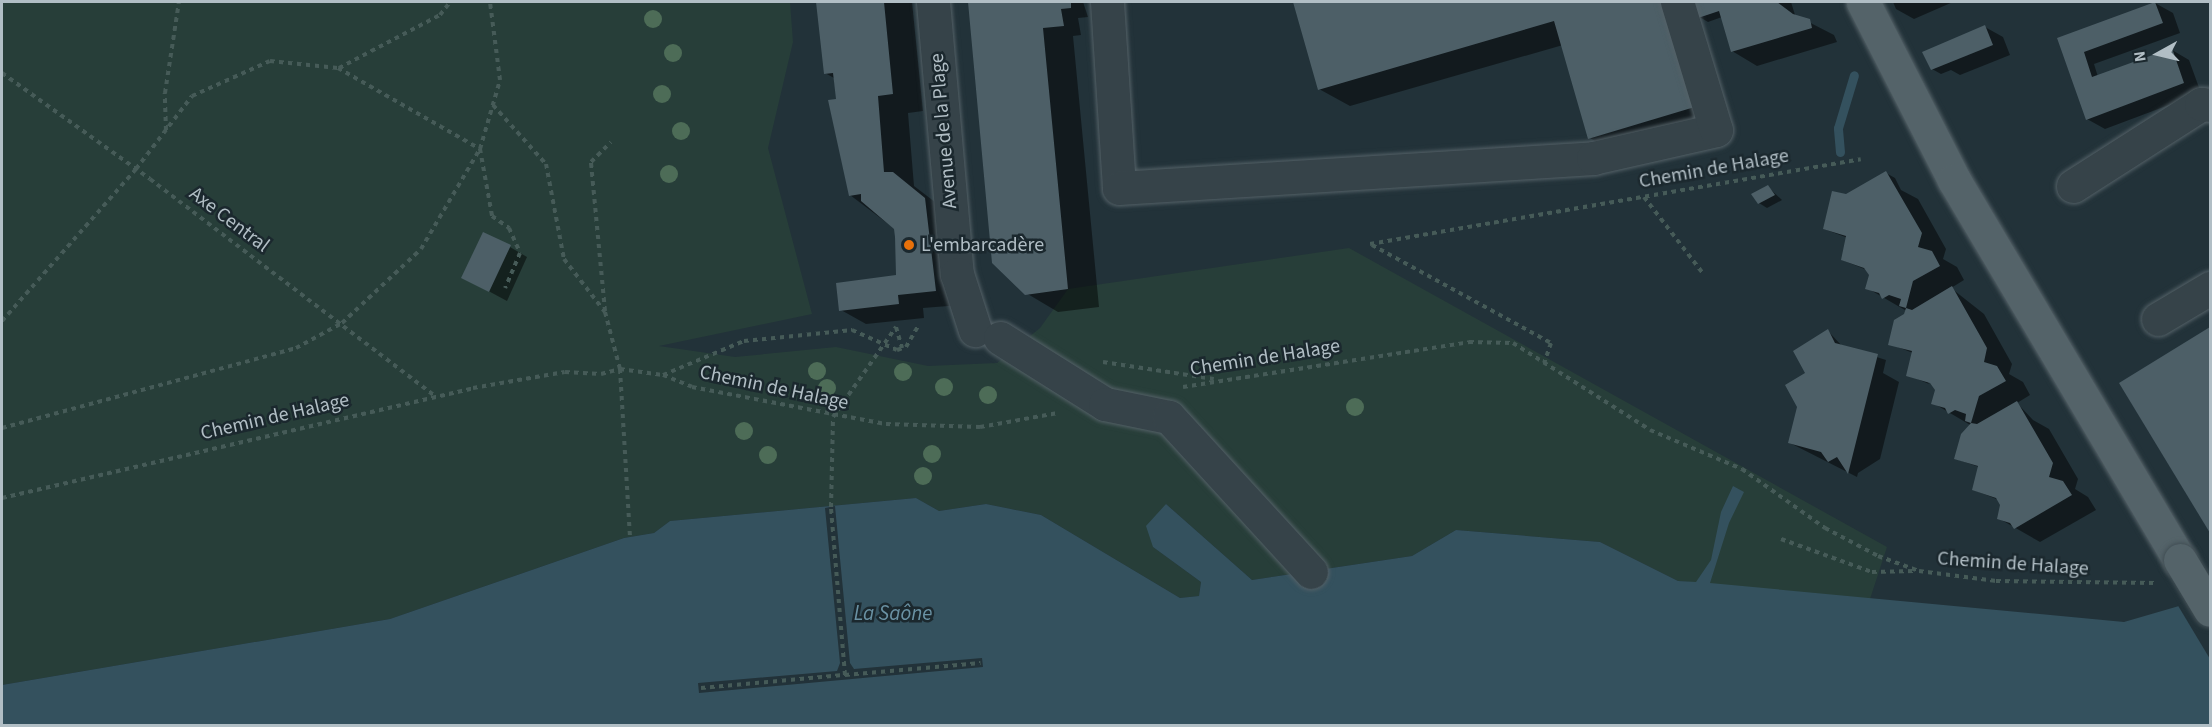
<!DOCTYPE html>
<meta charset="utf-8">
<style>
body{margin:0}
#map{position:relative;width:2212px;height:727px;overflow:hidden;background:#223239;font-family:"Source Sans 3",sans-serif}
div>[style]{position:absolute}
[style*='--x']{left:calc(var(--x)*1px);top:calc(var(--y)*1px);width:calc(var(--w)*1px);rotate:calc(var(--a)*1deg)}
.green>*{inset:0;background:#273e39}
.water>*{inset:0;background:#34515e}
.pier>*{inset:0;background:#223239}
.shadow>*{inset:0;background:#0007}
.stream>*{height:9px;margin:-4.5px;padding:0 4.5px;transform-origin:4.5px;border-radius:4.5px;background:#34515e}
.building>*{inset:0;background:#4d5f67}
.path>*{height:4px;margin-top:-2px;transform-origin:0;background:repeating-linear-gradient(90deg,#465b58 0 4.5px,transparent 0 9px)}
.roads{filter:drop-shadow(0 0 2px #546167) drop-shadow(0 0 2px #546167)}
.minor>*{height:33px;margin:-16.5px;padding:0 16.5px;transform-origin:16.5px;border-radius:16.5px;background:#364349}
.major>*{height:33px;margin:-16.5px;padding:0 16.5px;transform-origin:16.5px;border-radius:16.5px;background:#546369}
.bridges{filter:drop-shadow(0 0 2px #424f55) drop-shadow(0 0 2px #424f55)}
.major-bridge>*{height:33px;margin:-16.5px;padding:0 16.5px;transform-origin:16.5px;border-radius:16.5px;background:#546369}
.trees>*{width:18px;height:18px;margin:-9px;border-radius:50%;background:#4d6c57}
.dots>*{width:16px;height:16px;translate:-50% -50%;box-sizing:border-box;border:3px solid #1b282e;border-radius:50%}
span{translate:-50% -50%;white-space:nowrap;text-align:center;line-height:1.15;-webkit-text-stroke:5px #1b282e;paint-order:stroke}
.street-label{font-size:20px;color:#b1bec5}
.poi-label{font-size:20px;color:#b1bec5}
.left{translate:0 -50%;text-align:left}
.water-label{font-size:21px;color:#6a92a4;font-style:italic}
.frame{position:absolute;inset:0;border:3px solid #b1bec5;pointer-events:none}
.north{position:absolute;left:2128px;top:24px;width:60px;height:60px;-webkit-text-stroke:4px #1b282e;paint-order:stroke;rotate:262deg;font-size:16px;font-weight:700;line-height:24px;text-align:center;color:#b1bec5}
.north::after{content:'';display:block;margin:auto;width:21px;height:27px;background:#b1bec5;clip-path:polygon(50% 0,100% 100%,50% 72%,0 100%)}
</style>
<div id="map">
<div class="green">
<i style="clip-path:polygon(2px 2px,790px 2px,793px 42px,768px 148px,812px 314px,659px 346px,735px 357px,836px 347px,928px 366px,997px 363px,1040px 328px,1068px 289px,1349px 248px,1887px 547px,1870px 599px,1678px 581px,1600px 542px,1456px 530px,1412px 556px,1252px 580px,1166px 504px,1153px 547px,1201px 582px,1199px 596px,1180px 598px,1041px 515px,986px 504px,939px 511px,916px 498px,670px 521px,654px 533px,624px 538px,390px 619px,2px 685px)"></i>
</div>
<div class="water">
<i style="clip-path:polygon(1733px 486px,1744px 492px,1729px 523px,1710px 583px,2124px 622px,2210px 597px,2210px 725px,2px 726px,2px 685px,390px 619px,624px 538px,654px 533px,670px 521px,916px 498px,939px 511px,986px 504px,1041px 515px,1180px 598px,1199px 596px,1201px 582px,1153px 547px,1146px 526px,1166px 504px,1252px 580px,1412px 556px,1456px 530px,1600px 542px,1678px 581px,1696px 582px,1711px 560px,1721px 512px)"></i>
</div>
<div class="pier">
<i style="clip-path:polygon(835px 506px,850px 663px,854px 669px,982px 658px,983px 667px,699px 693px,698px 683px,837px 671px,840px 663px,825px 508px)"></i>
<i style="clip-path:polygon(2210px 594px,2210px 659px,2177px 604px)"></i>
</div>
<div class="shadow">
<i style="clip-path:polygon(818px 2px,912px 2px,923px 111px,908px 113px,914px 186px,956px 218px,961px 305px,923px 308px,924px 318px,866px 324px,841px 310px,898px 277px,895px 229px,850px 195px,834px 78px,825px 73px)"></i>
<i style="clip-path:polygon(969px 2px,1083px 2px,1088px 17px,1078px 18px,1081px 35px,1073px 36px,1099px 307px,1058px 312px,1026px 293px,993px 263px)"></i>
<i style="clip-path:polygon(1294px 2px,1692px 2px,1696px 6px,1695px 2px,1791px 2px,1795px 15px,1834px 35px,1837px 42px,1757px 66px,1732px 51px,1722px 17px,1708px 22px,1696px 15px,1728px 124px,1621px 156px,1590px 138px,1563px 45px,1350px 106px,1319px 89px)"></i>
<i style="clip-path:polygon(1893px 2px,1953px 2px,1914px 19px,1896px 9px)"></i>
<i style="clip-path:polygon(2155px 3px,2173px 13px,2180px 33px,2094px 64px,2098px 77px,2172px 50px,2189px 60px,2201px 93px,2105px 129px,2087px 119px,2059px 39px)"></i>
<i style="clip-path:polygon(1985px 27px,2003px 37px,2010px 55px,1960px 75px,1951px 70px,1941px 74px,1932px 69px)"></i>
<i style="clip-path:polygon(1886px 173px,1895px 178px,1901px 190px,1918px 199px,1946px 249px,1943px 259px,1957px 267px,1964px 280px,1951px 288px,1984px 314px,2012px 364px,2009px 374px,2023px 382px,2030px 395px,2017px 403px,2033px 420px,2049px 429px,2078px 479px,2075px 489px,2088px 497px,2096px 510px,2040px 542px,1998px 518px,2002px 505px,1999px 500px,1974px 490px,1979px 467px,1956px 459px,1972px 426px,1933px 403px,1936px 390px,1922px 372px,1929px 384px,1908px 375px,1913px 353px,1890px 344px,1910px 313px,1867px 288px,1871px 275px,1867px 270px,1842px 260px,1848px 238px,1824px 229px,1846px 196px)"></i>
<i style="clip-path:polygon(1768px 187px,1782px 200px,1767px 208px,1759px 203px)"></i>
<i style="clip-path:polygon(510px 247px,527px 257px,507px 301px,481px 287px)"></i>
<i style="clip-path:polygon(2210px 329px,2210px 530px,2121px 384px)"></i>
<i style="clip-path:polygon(1828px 331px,1842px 346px,1886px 360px,1883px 373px,1899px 382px,1880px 459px,1858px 473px,1857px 477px,1790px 443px,1807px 374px)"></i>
</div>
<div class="stream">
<i style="--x:1840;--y:152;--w:24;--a:-95"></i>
<i style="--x:1838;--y:128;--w:55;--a:-73.2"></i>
</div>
<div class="building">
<i style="clip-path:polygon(816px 2px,884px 2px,893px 94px,878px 96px,884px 172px,893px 172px,925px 198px,936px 291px,898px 295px,899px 304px,839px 311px,836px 283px,896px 275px,895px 237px,894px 229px,861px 201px,861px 194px,849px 196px,828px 100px,836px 99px,833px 73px,824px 74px)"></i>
<i style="clip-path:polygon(968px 2px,1071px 2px,1071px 8px,1061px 9px,1064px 26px,1043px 28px,1068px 289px,1025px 295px,992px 263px)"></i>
<i style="clip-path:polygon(1293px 2px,1667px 2px,1698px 106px,1588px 139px,1554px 21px,1318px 90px)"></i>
<i style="clip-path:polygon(1693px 2px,1777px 2px,1793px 14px,1810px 19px,1812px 28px,1731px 52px,1719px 11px,1698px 18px)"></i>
<i style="clip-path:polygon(2155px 2px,2163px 23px,2084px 52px,2092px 77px,2172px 48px,2184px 83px,2086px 120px,2057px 38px)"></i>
<i style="clip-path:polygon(1985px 25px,1993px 45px,1931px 70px,1922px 52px)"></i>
<i style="clip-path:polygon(1886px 171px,1922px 233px,1918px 247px,1932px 251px,1940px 266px,1913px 281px,1906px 308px,1899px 306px,1901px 299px,1889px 295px,1882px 299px,1879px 293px,1865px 289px,1869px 275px,1864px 268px,1841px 260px,1846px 236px,1823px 229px,1832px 191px,1846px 194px)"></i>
<i style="clip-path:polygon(1768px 185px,1775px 195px,1758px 204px,1751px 194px)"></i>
<i style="clip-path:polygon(483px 232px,511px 245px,489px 292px,461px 278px)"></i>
<i style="clip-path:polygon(1952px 286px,1987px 348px,1984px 362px,1997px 366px,2006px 381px,1979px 396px,1971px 423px,1977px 424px,2017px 401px,2053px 463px,2049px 477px,2063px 481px,2072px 495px,2014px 529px,2010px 523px,1997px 519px,2000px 505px,1996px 498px,1972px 490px,1978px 466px,1954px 459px,1961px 434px,1971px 423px,1965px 421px,1966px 414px,1955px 410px,1948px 414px,1945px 408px,1931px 404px,1935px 390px,1930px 383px,1906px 376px,1912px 351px,1888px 345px,1894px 320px,1904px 314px,1906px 308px,1912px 310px)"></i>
<i style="clip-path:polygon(2210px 327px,2210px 533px,2119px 383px)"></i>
<i style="clip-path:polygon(1828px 329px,1835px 343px,1878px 354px,1848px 474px,1837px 457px,1828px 462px,1821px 452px,1788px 443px,1797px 407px,1785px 385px,1805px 373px,1793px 351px)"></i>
</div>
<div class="path">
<i style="--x:339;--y:68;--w:114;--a:-27.7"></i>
<i style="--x:440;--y:15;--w:16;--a:-52"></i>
<i style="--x:2;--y:73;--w:182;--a:35.6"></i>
<i style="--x:150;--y:179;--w:358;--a:37.3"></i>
<i style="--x:493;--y:105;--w:79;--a:48.1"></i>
<i style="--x:546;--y:164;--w:97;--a:79.3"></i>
<i style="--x:564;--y:259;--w:67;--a:52.3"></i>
<i style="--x:605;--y:312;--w:59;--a:75.3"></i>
<i style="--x:620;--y:369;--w:170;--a:86.6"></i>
<i style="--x:166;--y:130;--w:37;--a:-92"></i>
<i style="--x:165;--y:93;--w:92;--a:-81.3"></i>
<i style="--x:1644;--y:197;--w:95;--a:52.3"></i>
<i style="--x:1370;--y:244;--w:498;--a:-9.8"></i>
<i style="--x:1372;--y:245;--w:204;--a:28.7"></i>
<i style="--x:1551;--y:343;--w:21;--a:109"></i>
<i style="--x:605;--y:311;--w:150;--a:-95.4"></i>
<i style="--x:591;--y:162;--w:28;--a:-45"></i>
<i style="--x:2;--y:321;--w:203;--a:-48.6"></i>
<i style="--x:136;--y:169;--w:92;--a:-52.5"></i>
<i style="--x:192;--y:96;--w:85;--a:-24.2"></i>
<i style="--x:270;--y:61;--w:68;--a:5.9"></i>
<i style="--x:338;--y:68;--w:163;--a:29.7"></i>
<i style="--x:480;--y:149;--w:68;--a:79.8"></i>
<i style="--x:492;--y:216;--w:21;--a:35"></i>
<i style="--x:509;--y:228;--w:27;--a:66"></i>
<i style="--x:520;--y:253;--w:38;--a:113"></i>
<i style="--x:1103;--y:362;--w:112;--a:8.7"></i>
<i style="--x:663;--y:375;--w:88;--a:-22.8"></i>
<i style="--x:744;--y:341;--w:109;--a:-5.8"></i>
<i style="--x:852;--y:330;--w:49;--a:24"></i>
<i style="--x:897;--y:350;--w:9;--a:-18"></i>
<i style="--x:906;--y:347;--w:24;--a:-60"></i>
<i style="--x:1183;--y:387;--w:290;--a:-8.9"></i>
<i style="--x:1469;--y:342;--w:44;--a:1.3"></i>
<i style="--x:1513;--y:343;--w:162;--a:32.4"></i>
<i style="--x:1650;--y:430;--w:100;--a:23"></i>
<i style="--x:1742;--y:469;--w:102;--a:35.4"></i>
<i style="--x:1825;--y:528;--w:60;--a:27.8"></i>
<i style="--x:1878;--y:556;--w:44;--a:20.1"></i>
<i style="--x:1919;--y:571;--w:78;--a:7.4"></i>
<i style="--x:1996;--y:581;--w:160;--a:0.7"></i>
<i style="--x:2;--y:428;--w:305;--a:-15.2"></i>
<i style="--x:296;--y:348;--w:52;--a:-28.5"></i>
<i style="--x:342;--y:323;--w:108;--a:-43.1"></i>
<i style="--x:421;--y:249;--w:116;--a:-59.5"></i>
<i style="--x:480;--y:149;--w:72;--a:-73.8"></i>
<i style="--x:500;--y:80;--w:79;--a:-97.3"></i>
<i style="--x:2;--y:498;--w:484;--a:-13.1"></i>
<i style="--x:473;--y:388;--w:93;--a:-9.9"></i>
<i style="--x:565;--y:372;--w:36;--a:3"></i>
<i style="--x:601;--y:374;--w:20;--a:-15"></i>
<i style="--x:620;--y:369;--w:43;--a:7.9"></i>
<i style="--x:663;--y:375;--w:31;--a:22"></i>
<i style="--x:692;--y:387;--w:197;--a:10.8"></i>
<i style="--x:886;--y:424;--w:94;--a:1.8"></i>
<i style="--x:980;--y:427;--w:79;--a:-10.2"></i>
<i style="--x:1781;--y:539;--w:97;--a:19.9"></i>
<i style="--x:1872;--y:572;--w:43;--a:-1.3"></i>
<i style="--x:845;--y:675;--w:136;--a:-5.1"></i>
<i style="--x:701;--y:688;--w:145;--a:-5.2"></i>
<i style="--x:845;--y:675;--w:169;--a:-94.8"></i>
<i style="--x:831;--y:507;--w:90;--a:-88.7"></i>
<i style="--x:833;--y:417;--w:110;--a:-55"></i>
<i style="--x:896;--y:327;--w:22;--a:74"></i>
</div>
<div class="roads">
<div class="minor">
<i style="--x:933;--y:2;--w:273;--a:85"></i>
<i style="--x:957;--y:274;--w:59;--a:72.2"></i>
<i style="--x:1107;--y:2;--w:186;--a:86.3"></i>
<i style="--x:1119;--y:188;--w:475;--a:-3.6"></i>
<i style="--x:1593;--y:158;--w:126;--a:-12.8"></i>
<i style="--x:1716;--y:130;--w:134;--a:-106.9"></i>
<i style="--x:2073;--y:186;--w:152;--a:-32.6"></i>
<i style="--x:2201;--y:104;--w:9;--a:6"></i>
<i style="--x:2158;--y:319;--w:61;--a:-30.8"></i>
<i style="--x:1000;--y:338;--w:124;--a:32.2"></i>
<i style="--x:1105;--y:404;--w:65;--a:11.5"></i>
<i style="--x:1169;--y:417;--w:210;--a:47.5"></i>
</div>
<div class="major">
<i style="--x:1863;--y:2;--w:200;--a:62.9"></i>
<i style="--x:1954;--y:180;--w:442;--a:59.3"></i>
</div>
</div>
<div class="bridges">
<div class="major-bridge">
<i style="--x:2180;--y:560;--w:58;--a:59"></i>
</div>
</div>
<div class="trees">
<i style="left:653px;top:19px"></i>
<i style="left:673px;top:53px"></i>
<i style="left:662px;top:94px"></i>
<i style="left:681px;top:131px"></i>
<i style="left:669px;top:174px"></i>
<i style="left:817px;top:371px"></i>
<i style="left:903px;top:372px"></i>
<i style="left:944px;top:387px"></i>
<i style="left:827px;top:388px"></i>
<i style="left:988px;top:395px"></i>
<i style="left:1355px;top:407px"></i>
<i style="left:744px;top:431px"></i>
<i style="left:932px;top:454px"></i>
<i style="left:768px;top:455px"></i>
<i style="left:923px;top:476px"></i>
</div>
<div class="dots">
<i style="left:909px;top:245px;background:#e8710a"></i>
</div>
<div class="street-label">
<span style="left:944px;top:131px;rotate:-95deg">Avenue de la Plage</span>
<span style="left:1714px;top:169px;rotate:-10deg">Chemin de Halage</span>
<span style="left:229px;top:220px;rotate:37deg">Axe Central</span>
<span style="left:1265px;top:358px;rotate:-9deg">Chemin de Halage</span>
<span style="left:774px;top:388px;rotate:12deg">Chemin de Halage</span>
<span style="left:275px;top:417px;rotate:-13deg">Chemin de Halage</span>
<span style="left:2013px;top:564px;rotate:4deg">Chemin de Halage</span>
</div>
<div class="poi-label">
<span class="left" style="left:921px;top:245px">L'embarcadère</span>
</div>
<div class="water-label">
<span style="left:893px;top:613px">La Saône</span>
</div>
<div class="frame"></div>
<div class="north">N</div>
</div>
